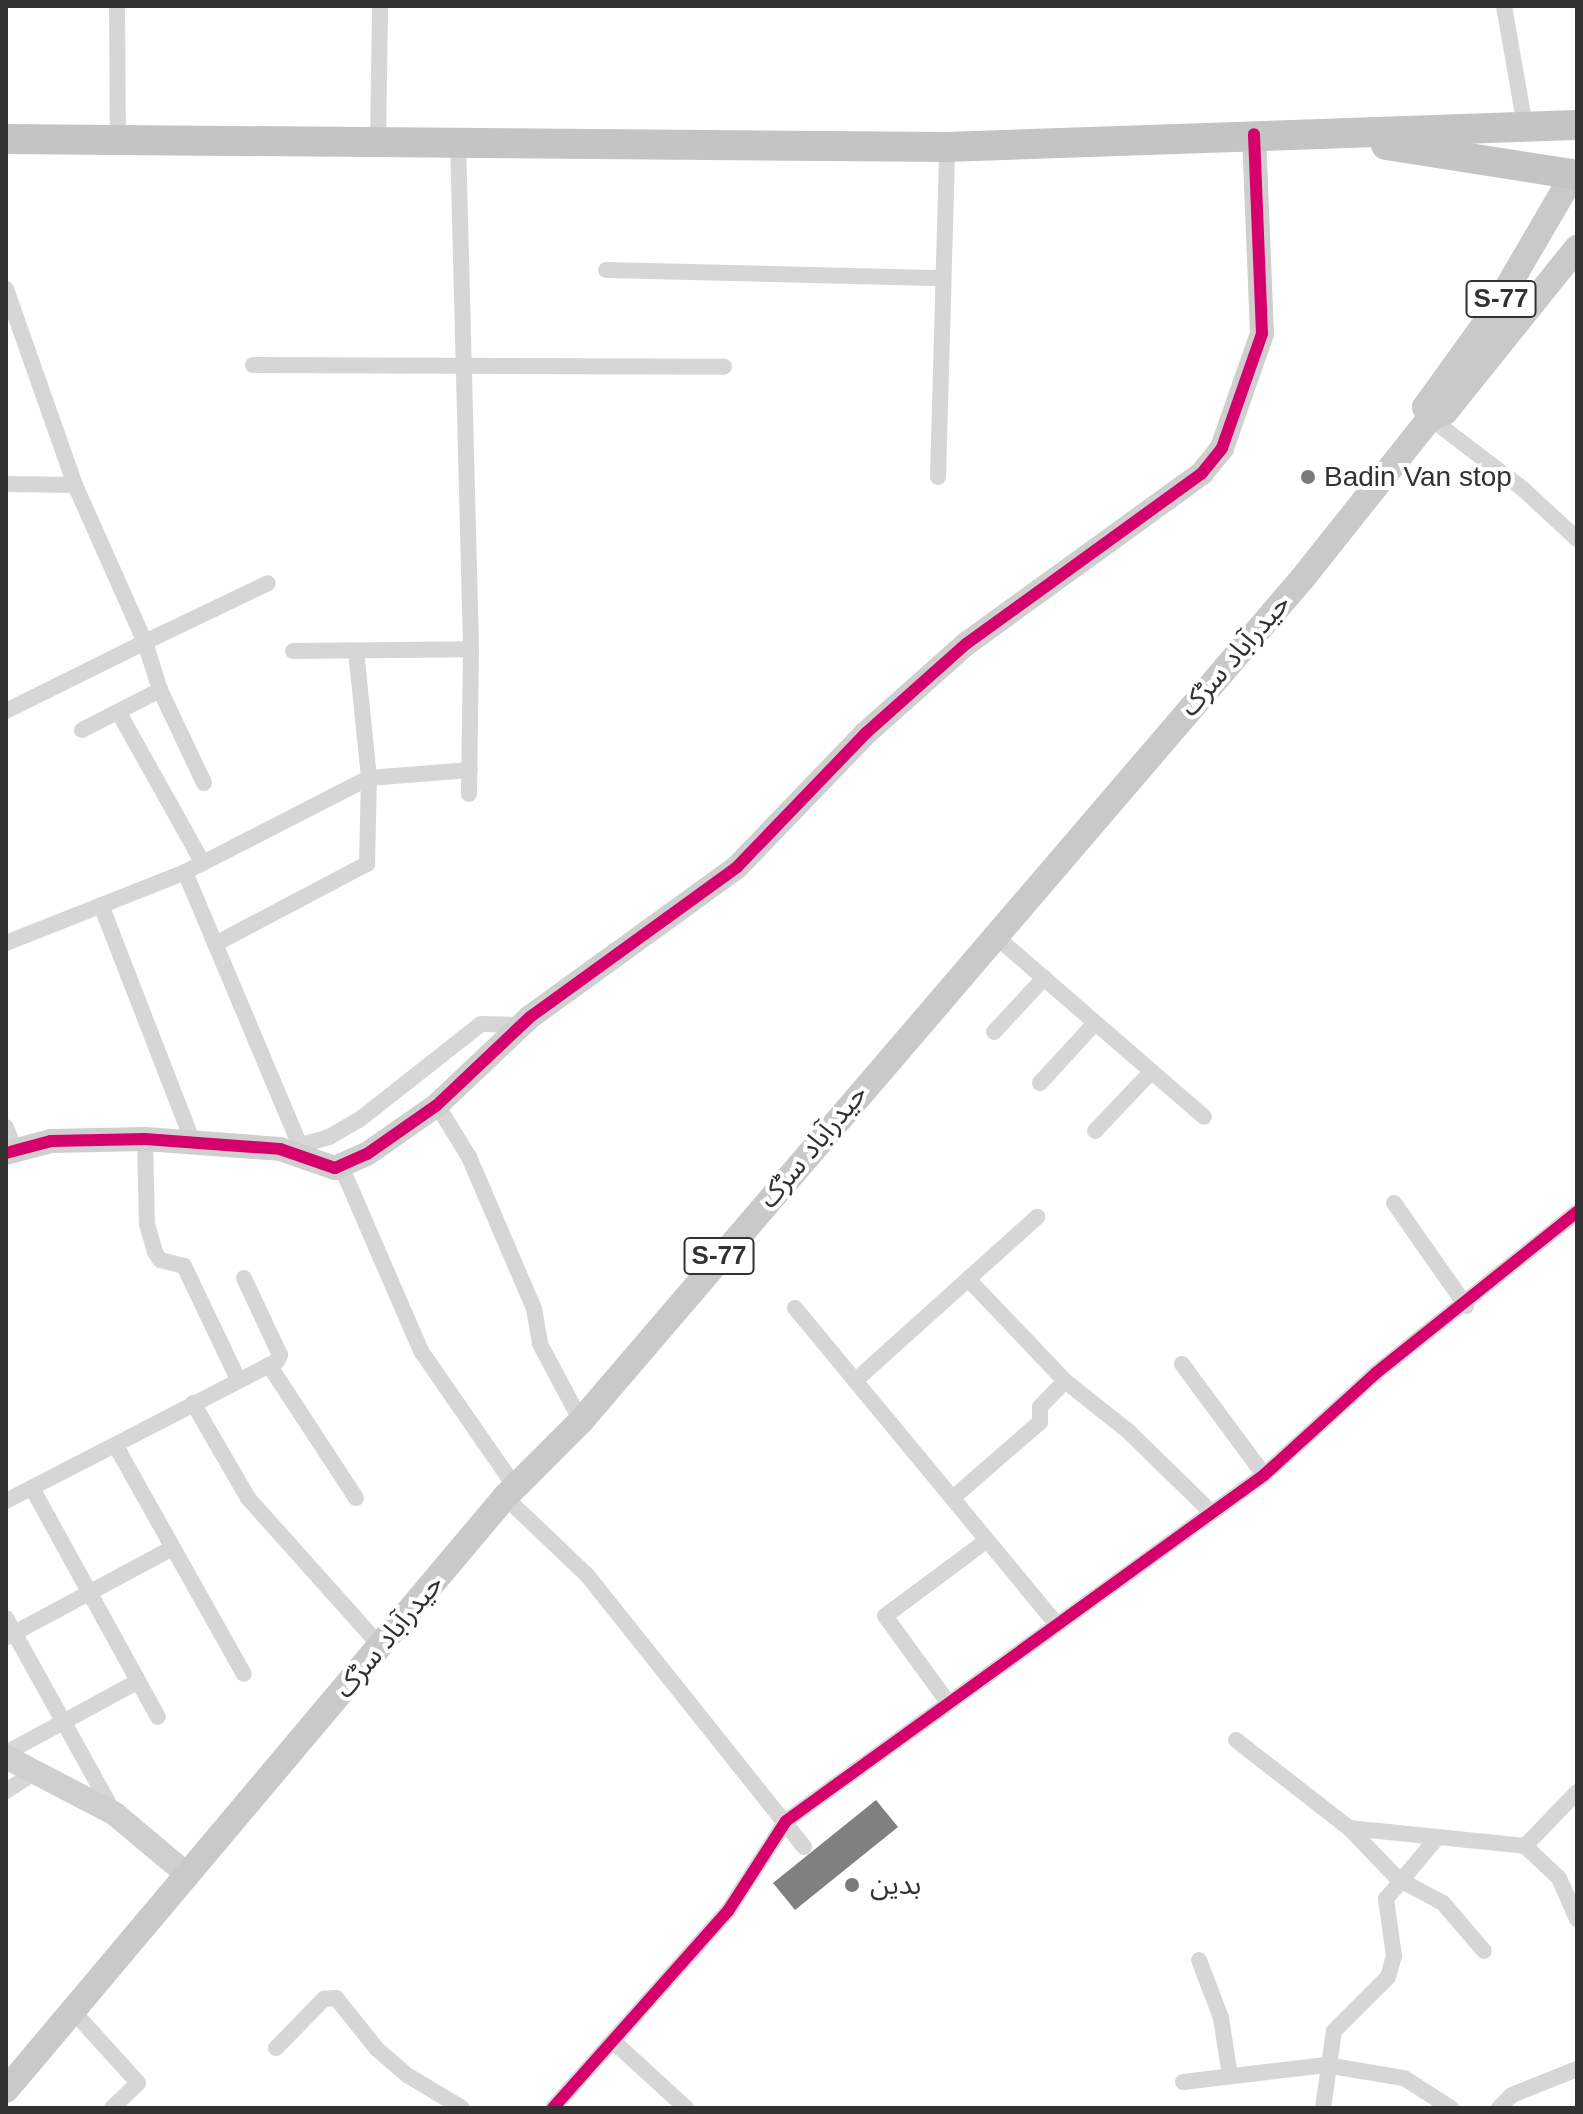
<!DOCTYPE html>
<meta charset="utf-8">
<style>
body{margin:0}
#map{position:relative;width:1583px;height:2114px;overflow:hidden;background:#fff;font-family:Arial,"Noto Sans Arabic",sans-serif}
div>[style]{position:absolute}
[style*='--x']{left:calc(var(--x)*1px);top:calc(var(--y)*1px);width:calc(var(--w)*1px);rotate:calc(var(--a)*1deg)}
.building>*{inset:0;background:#808080}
.street>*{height:16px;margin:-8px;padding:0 8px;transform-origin:8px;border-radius:8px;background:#d6d6d6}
.secondary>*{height:24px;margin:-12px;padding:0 12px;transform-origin:12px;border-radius:12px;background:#cfcfcf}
.primary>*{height:26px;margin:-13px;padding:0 13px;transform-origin:13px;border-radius:13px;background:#c9c9c9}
.highway>*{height:30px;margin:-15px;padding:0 15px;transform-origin:15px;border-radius:15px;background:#c4c4c4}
.cycleway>*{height:12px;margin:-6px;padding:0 6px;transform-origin:6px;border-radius:6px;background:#d6006c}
.dots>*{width:22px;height:22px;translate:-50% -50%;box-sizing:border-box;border:4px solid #fff;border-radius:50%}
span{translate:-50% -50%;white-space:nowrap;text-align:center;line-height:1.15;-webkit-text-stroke:8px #fff;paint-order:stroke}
.shield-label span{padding:2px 6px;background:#fff;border:2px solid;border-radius:6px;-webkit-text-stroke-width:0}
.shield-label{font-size:26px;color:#323232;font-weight:700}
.poi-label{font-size:28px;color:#323232}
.left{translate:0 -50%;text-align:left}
.street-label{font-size:28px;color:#323232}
.frame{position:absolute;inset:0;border:8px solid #323232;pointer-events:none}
</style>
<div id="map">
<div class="building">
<i style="clip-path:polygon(876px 1800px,898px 1827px,795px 1910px,773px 1883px)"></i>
</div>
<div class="street">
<i style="--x:117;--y:6;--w:134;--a:89.6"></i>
<i style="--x:1504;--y:6;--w:122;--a:80.1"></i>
<i style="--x:378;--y:140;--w:134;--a:-89.1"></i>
<i style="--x:458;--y:141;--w:508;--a:88.53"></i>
<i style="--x:471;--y:649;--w:145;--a:90.8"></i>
<i style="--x:606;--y:270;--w:337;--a:1.4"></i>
<i style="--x:6;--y:289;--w:208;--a:70.6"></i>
<i style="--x:75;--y:485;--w:172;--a:66"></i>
<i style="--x:145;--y:642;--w:155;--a:153.6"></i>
<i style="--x:253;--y:365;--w:471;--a:0.2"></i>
<i style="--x:1430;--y:418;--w:117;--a:37.4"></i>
<i style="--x:1523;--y:489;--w:74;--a:42.8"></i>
<i style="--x:938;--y:477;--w:330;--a:-88.4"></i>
<i style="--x:6;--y:484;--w:69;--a:0.8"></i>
<i style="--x:293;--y:651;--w:178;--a:-0.6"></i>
<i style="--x:119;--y:713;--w:172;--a:60.8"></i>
<i style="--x:82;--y:730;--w:88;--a:-27.1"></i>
<i style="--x:204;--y:783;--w:103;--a:-115.3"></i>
<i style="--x:160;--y:690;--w:50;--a:-107.4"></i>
<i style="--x:145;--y:642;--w:136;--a:-25.6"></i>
<i style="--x:185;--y:872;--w:315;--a:67.2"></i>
<i style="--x:101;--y:905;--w:254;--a:68.8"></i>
<i style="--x:993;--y:934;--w:279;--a:40.9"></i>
<i style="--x:6;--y:943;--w:193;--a:-21.6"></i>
<i style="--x:185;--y:872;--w:207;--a:-27.1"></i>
<i style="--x:369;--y:778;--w:101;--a:-4.5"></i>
<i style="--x:215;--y:944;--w:172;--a:-27.8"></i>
<i style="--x:367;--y:864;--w:86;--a:-88.7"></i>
<i style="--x:369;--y:778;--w:128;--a:-95.8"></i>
<i style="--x:994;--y:1032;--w:74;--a:-47.2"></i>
<i style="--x:1040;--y:1083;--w:81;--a:-47.5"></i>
<i style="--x:437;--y:1105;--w:61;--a:58.4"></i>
<i style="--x:469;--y:1157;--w:165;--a:66.8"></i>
<i style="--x:534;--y:1309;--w:36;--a:80"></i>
<i style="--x:540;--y:1344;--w:87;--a:62"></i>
<i style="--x:6;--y:1127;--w:26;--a:69"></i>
<i style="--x:1095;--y:1131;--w:81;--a:-46.5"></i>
<i style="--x:145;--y:1139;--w:85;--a:88.7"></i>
<i style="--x:147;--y:1224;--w:29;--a:74"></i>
<i style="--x:155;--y:1252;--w:9;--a:58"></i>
<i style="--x:160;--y:1260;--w:25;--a:14"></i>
<i style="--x:184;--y:1266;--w:123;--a:64.5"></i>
<i style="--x:291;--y:1148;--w:40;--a:-16"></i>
<i style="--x:329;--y:1137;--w:34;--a:-30"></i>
<i style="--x:359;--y:1120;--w:155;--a:-38.2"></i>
<i style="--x:481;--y:1024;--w:41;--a:1.4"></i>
<i style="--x:341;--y:1166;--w:202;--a:66.6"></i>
<i style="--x:421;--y:1351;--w:165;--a:55.3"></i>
<i style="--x:1394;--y:1203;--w:126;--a:55"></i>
<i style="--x:968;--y:1279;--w:141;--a:46.4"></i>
<i style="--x:1065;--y:1381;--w:80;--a:38.4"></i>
<i style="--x:1128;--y:1431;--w:117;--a:44.3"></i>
<i style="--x:795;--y:1308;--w:409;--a:50.4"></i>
<i style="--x:1182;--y:1364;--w:138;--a:53.5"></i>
<i style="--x:269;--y:1365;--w:159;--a:56.8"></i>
<i style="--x:856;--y:1380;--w:244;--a:-42"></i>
<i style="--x:193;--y:1403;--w:110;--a:59.9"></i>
<i style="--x:248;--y:1498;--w:200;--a:48.2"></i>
<i style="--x:117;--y:1448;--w:259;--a:60.7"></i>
<i style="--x:32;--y:1488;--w:261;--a:61.2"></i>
<i style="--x:955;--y:1496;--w:113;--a:-41"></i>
<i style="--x:1040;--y:1422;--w:15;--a:-90"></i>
<i style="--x:1040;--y:1407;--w:36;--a:-46"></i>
<i style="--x:505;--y:1497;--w:113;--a:43.6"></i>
<i style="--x:587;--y:1575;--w:348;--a:51.4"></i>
<i style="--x:6;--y:1501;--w:305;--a:-27.3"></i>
<i style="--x:277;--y:1361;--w:7;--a:-63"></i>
<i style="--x:280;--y:1355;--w:85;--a:-115.1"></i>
<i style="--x:6;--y:1618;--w:223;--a:61"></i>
<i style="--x:7;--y:1637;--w:187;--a:-28.3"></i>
<i style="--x:947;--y:1701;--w:105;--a:-126.1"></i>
<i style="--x:885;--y:1616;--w:126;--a:-36.6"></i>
<i style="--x:1236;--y:1740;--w:143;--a:37.9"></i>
<i style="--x:1349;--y:1828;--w:177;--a:5.8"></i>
<i style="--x:1525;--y:1846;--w:75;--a:-46.1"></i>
<i style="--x:6;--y:1753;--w:149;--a:-28.5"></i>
<i style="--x:6;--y:1791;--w:35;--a:-33"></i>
<i style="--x:1349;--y:1828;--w:71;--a:46.1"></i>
<i style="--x:1398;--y:1879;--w:51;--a:28.1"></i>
<i style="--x:1443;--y:1903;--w:63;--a:49.5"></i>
<i style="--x:1525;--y:1846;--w:47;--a:43.3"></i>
<i style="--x:1559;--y:1878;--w:45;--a:66.3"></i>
<i style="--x:1199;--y:1960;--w:62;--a:69.2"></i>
<i style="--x:1221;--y:2018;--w:59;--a:81.2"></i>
<i style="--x:73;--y:2011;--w:97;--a:47.9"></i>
<i style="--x:138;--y:2083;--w:36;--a:136"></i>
<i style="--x:614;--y:2042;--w:98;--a:42.5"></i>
<i style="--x:276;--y:2048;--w:69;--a:-45.6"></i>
<i style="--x:324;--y:1999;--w:12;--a:-5"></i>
<i style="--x:336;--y:1998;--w:65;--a:51.2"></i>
<i style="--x:377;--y:2049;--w:40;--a:41"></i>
<i style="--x:407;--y:2075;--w:64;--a:31"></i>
<i style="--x:1183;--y:2082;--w:144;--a:-6.8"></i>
<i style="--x:1326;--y:2065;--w:79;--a:9.5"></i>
<i style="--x:1404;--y:2078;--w:56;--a:32.6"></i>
<i style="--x:553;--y:2108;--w:264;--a:-48.4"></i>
<i style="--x:728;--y:1911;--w:107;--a:-57.2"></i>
<i style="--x:786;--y:1821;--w:590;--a:-35.9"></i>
<i style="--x:1264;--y:1475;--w:151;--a:-42.3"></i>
<i style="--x:1376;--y:1373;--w:258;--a:-38.7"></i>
<i style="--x:1323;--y:2108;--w:78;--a:-81.9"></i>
<i style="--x:1334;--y:2031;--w:76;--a:-45"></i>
<i style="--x:1388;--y:1977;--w:22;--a:-74"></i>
<i style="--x:1394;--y:1956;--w:58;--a:-98"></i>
<i style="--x:1386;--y:1899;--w:78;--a:-50.2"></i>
<i style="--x:1499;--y:2108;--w:18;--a:-45"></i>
<i style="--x:1512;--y:2095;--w:70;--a:-21.8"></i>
</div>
<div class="secondary">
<i style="--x:6;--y:1153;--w:47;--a:-14.9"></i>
<i style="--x:51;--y:1141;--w:94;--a:-1.2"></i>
<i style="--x:145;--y:1139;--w:135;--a:4.2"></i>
<i style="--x:280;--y:1149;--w:58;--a:19.1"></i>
<i style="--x:335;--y:1168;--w:35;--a:-24"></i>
<i style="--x:367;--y:1154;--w:85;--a:-35"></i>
<i style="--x:437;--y:1105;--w:128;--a:-43.4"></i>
<i style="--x:530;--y:1017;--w:256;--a:-35.9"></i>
<i style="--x:737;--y:867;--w:186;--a:-46.1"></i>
<i style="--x:866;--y:733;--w:134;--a:-41.7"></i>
<i style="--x:966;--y:644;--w:291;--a:-35.9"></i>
<i style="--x:1202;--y:473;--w:32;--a:-51"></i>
<i style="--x:1222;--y:448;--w:121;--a:-70.7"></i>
<i style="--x:1262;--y:334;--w:200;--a:-92.3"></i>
<i style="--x:6;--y:1757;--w:123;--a:27.6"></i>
<i style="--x:115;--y:1814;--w:90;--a:40"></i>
</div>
<div class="primary">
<i style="--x:1430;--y:418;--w:12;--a:-114"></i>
<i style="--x:1425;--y:407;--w:111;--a:-54.2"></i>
<i style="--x:1490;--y:317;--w:164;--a:-59.7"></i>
<i style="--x:6;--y:2090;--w:775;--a:-49.92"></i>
<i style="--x:505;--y:1497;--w:107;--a:-45"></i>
<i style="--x:581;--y:1421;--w:1109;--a:-49.43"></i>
<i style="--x:1302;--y:579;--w:206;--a:-51.5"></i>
<i style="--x:1430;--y:418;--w:16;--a:-22"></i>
<i style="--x:1445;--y:412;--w:211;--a:-51.2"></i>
</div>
<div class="highway">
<i style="--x:6;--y:139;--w:941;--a:0.49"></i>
<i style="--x:947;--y:147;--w:630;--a:-2"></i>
<i style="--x:1386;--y:145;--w:193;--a:8.9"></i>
</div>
<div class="cycleway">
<i style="--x:6;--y:1153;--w:47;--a:-14.9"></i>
<i style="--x:51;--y:1141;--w:94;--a:-1.2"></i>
<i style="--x:145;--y:1139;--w:135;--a:4.2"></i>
<i style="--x:280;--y:1149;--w:58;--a:19.1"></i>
<i style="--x:335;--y:1168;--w:35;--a:-24"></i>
<i style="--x:367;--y:1154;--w:85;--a:-35"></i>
<i style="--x:437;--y:1105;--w:128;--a:-43.4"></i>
<i style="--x:530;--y:1017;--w:256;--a:-35.9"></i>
<i style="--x:737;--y:867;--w:186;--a:-46.1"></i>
<i style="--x:866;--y:733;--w:134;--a:-41.7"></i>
<i style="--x:966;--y:644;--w:291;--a:-35.9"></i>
<i style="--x:1202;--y:473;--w:32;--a:-51"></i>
<i style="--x:1222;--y:448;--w:121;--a:-70.7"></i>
<i style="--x:1262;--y:334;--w:200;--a:-92.3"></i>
<i style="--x:553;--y:2108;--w:264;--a:-48.4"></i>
<i style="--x:728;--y:1911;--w:107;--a:-57.2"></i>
<i style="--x:786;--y:1821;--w:590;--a:-35.9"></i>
<i style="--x:1264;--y:1475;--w:151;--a:-42.3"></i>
<i style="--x:1376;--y:1373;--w:258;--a:-38.7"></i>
</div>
<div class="dots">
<i style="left:1308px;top:477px;background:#7a7a7a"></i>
<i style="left:852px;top:1885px;background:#7a7a7a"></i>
</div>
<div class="shield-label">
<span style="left:1501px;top:299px">S-77</span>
<span style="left:719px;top:1256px">S-77</span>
</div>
<div class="poi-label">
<span class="left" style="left:1324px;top:477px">Badin Van stop</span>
<span class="left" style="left:870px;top:1885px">بدين</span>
</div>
<div class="street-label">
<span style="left:1235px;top:655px;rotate:-49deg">حیدرآباد سڑک</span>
<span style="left:813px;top:1146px;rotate:-50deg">حیدرآباد سڑک</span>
<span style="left:389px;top:1636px;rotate:-50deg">حیدرآباد سڑک</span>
</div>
<div class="frame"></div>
</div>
